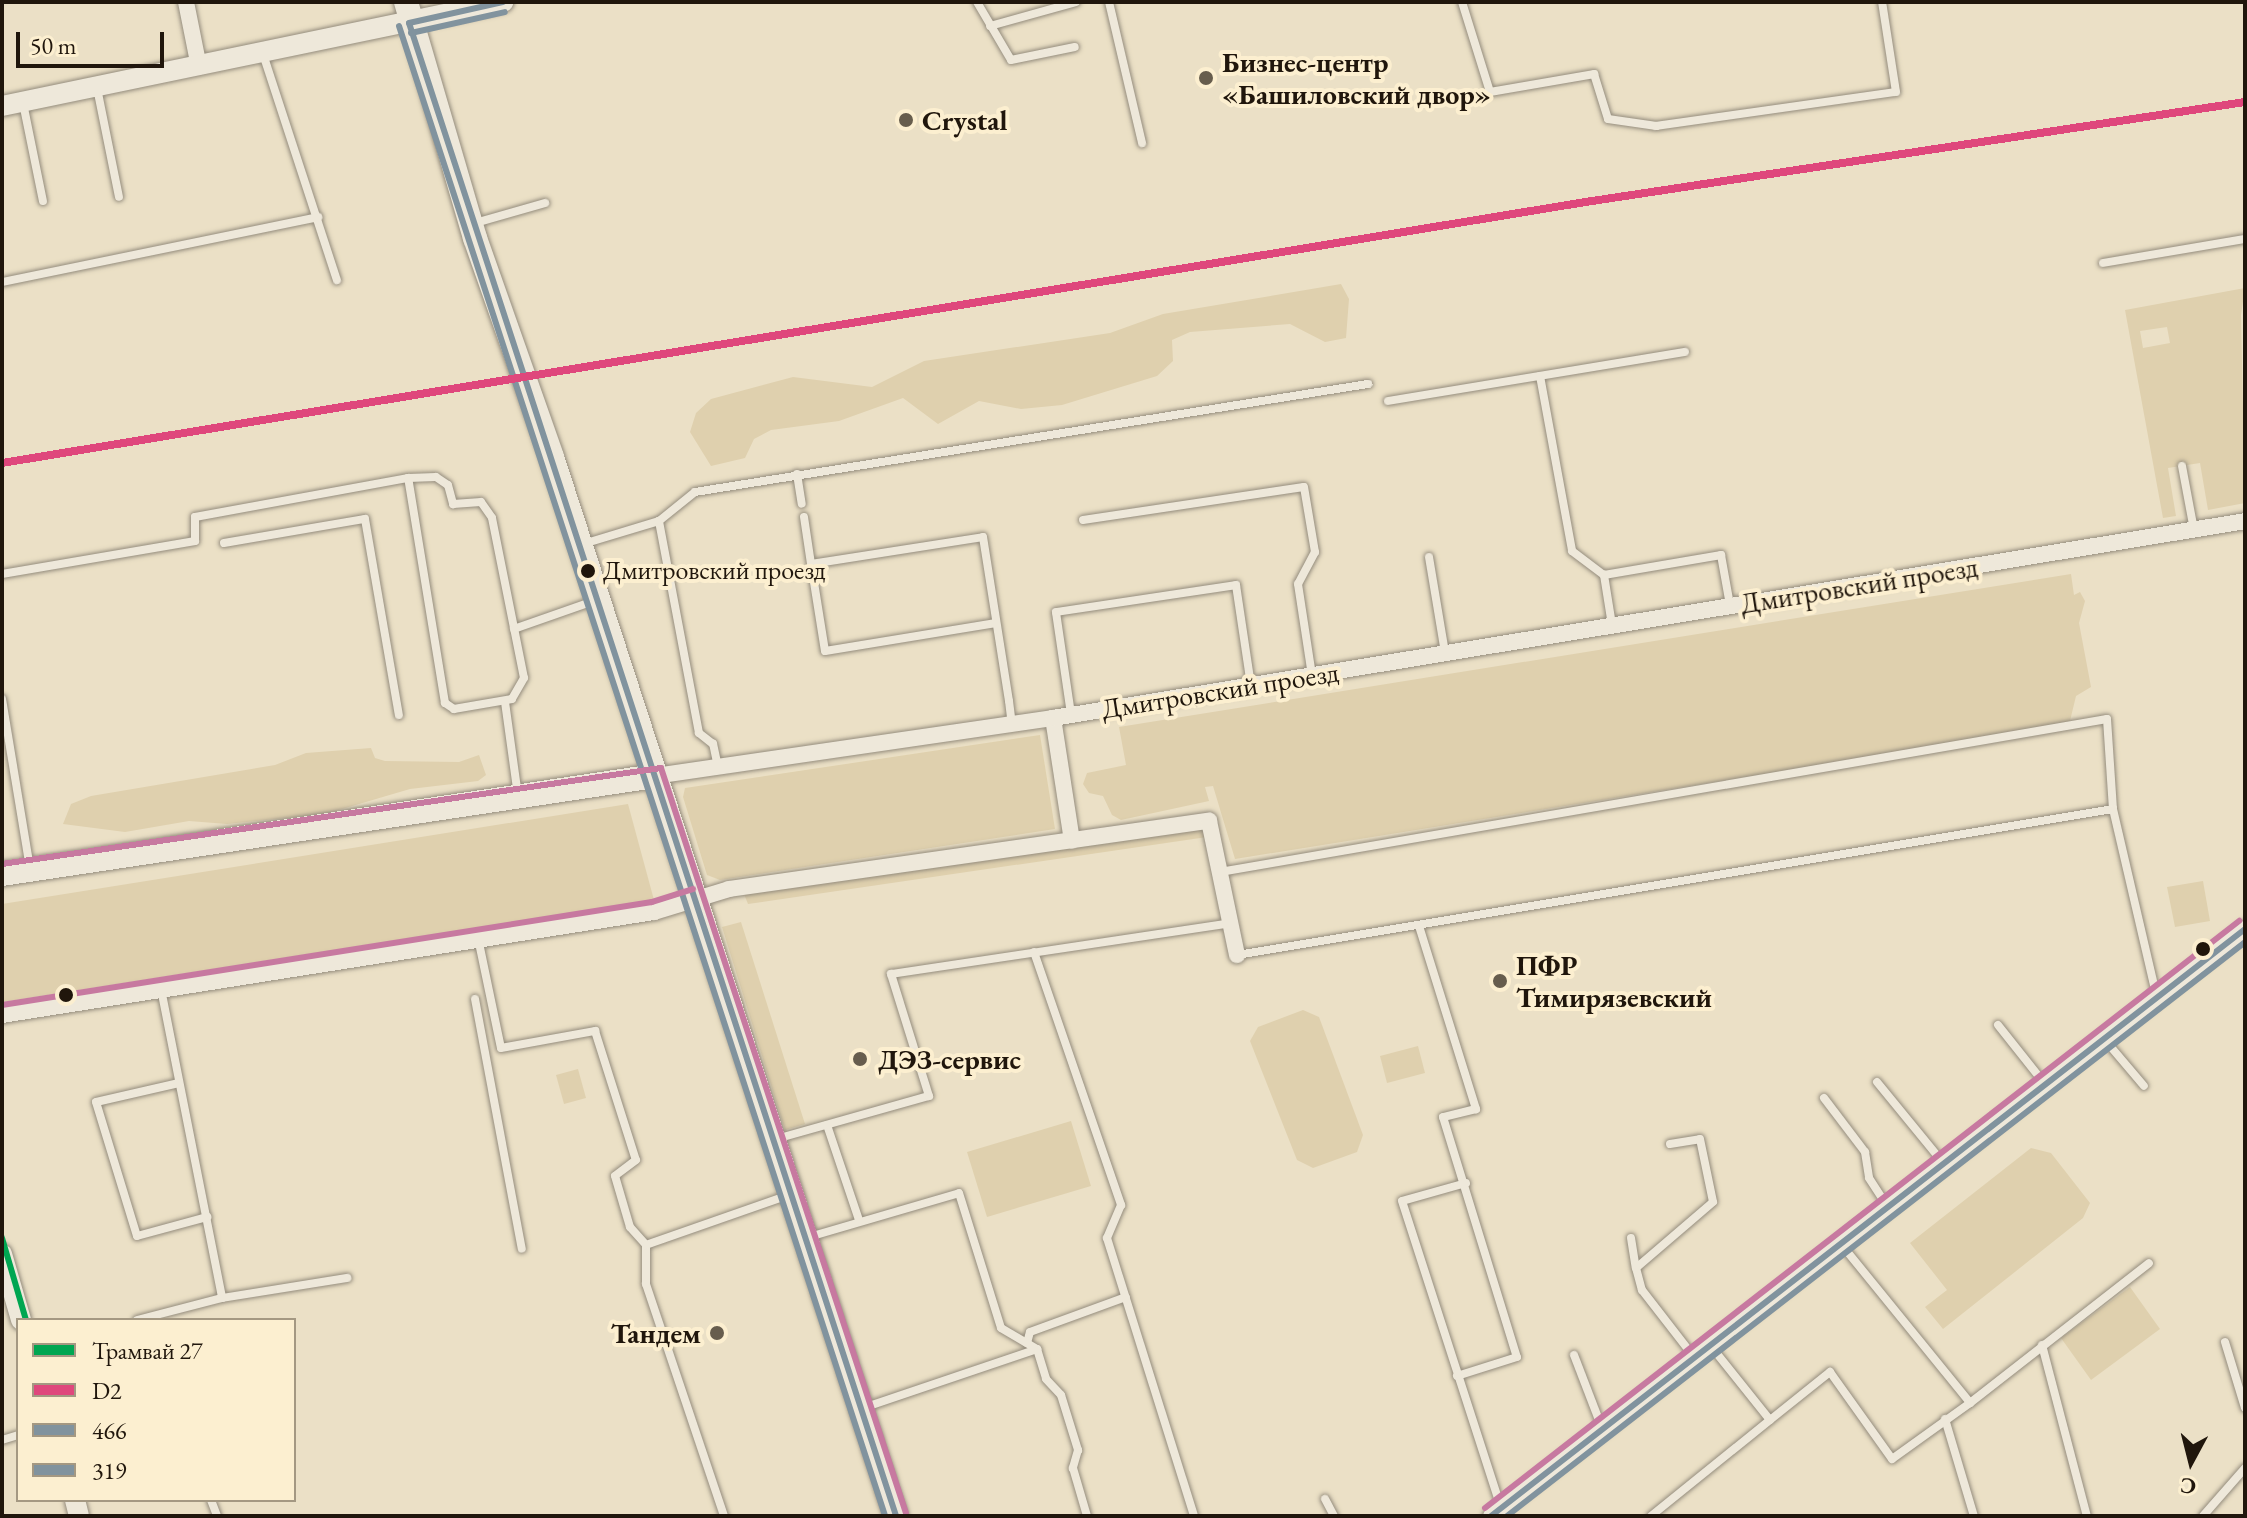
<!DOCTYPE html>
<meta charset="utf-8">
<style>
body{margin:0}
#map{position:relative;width:2247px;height:1518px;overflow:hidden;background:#ebe0c6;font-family:"EB Garamond",serif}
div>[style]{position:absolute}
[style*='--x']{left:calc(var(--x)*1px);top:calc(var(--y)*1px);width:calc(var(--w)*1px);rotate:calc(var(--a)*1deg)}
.green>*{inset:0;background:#dfd0ae}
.roads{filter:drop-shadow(0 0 2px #948c7d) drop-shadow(0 0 2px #948c7d)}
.service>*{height:8px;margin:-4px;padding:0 4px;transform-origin:4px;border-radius:4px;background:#eee8da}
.minor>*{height:16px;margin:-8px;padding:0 8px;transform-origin:8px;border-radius:8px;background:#eee8da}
.tertiary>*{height:20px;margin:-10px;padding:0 10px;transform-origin:10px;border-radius:10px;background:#eee8da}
.secondary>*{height:24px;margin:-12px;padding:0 12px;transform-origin:12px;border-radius:12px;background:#eee8da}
.bus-1>*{height:6px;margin:-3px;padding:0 3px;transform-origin:3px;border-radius:3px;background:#81939e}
.bus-2>*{height:6px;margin:-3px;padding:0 3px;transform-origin:3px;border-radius:3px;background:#81939e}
.bus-3>*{height:6px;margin:-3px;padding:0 3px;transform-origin:3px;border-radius:3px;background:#c779a0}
.rail-1>*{height:8px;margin:-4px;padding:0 4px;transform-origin:4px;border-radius:4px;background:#df477c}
.tram-1>*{height:6px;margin:-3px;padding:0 3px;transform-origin:3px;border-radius:3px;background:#00a651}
.dots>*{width:22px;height:22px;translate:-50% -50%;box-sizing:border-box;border:4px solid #fcefd0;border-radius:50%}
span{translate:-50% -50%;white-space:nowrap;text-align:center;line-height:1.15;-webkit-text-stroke:8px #fcefd0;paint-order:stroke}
.bus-label{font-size:26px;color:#20160c}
.left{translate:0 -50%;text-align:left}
.poi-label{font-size:28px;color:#20160c;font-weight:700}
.right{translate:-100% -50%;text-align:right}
.street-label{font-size:28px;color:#20160c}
.frame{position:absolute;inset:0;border:4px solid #20160c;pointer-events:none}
.legend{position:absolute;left:16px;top:1318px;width:280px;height:184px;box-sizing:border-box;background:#fcefd0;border:2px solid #a49882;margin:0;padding:10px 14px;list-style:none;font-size:24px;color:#20160c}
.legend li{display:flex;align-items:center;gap:16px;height:40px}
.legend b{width:40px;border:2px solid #a49882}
.north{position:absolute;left:2151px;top:1422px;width:80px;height:80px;-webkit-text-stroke:6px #fcefd0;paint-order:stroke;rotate:187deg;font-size:22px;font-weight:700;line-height:32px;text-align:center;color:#20160c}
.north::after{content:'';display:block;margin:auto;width:28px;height:36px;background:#20160c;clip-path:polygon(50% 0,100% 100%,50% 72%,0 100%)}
.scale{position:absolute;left:16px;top:32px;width:148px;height:36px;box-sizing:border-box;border:4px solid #20160c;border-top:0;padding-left:10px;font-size:24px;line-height:28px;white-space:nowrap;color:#20160c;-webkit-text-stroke:6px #fcefd0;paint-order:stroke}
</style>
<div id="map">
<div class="green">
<i style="clip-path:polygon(1341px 284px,1349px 299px,1346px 338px,1325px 342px,1290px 324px,1190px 332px,1172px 340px,1173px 361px,1157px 376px,1062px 405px,1021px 409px,979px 401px,938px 424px,903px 398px,839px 421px,771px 430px,754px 439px,745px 458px,711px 466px,690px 432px,696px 413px,711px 399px,793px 377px,872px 387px,924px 361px,1110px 333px,1163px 314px)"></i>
<i style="clip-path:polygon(evenodd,2245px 288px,2241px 315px,2245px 503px,2208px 510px,2200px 463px,2168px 468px,2176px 516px,2163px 518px,2125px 310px,2245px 288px,2167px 327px,2170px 343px,2143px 348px,2140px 331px,2167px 327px)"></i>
<i style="clip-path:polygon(2071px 574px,2074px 595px,2080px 592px,2085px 601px,2079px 623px,2091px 687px,2076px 696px,2069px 725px,1235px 859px,1213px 786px,1205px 787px,1209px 801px,1121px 820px,1112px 815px,1103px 796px,1089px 793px,1083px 784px,1087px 773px,1126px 765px,1119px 727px)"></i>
<i style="clip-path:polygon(1040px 735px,1055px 829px,720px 880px,707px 875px,683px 797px,685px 788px)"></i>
<i style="clip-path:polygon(371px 748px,375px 758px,385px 761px,459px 762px,479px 755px,486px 775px,478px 781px,410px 789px,325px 814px,227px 824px,189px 821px,125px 832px,63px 824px,71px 804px,91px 796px,275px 765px,306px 753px)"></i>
<i style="clip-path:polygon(628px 804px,654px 900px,2px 1002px,2px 904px)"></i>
<i style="clip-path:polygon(1205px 828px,1207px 837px,748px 904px,744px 894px)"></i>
<i style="clip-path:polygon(2203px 881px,2210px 921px,2175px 927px,2167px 887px)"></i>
<i style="clip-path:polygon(741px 922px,805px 1124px,785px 1130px,722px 927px)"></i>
<i style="clip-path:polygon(1303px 1010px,1319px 1017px,1363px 1135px,1357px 1152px,1313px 1168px,1297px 1160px,1250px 1041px,1258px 1027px)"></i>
<i style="clip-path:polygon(1418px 1046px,1425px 1073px,1387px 1083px,1380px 1056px)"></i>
<i style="clip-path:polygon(578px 1069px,586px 1098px,564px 1104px,556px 1075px)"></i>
<i style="clip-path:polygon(1071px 1121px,1091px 1186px,987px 1217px,967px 1152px)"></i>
<i style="clip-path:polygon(2031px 1148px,2051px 1153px,2090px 1203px,2083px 1218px,1943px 1329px,1925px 1307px,1947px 1290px,1910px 1243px)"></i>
<i style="clip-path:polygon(2130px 1287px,2160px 1329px,2091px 1380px,2061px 1338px)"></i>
</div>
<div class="roads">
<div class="service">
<i style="--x:977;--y:2;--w:67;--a:59.6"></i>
<i style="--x:1011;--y:60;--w:65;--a:-11.5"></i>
<i style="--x:1109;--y:2;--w:145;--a:76.8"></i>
<i style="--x:1462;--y:2;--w:94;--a:72.7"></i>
<i style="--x:1490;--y:92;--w:106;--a:-9.8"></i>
<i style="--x:1594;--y:74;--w:47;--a:72.7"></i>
<i style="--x:1608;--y:119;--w:49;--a:8.3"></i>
<i style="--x:1656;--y:126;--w:242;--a:-8.1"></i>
<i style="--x:1896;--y:92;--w:91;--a:-98.8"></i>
<i style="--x:990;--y:26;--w:89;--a:-15.6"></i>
<i style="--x:263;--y:54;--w:238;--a:71.9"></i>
<i style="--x:97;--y:88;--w:111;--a:78.6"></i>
<i style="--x:23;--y:103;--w:100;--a:78.5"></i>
<i style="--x:475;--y:223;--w:73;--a:-15.9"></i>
<i style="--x:2103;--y:263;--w:144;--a:-9.6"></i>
<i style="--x:2;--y:282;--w:323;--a:-11.6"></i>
<i style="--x:1540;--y:376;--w:178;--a:79.6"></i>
<i style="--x:1572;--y:551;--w:40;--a:37"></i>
<i style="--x:1388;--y:401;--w:301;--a:-9.4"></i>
<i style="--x:2182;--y:466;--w:65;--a:79.4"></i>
<i style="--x:797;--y:474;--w:30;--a:81"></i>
<i style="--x:804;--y:517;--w:48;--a:81.5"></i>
<i style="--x:1083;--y:520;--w:223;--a:-8.5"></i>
<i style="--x:1304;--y:487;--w:66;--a:80.4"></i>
<i style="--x:1315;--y:552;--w:36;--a:118"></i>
<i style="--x:1298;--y:584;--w:92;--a:81.3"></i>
<i style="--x:224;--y:543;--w:143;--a:-9.7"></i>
<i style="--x:365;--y:519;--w:199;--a:80.2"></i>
<i style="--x:583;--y:544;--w:79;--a:-16.8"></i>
<i style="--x:1429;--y:557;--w:97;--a:80.5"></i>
<i style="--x:2;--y:574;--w:196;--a:-9.7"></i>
<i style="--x:195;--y:541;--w:24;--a:-90"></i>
<i style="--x:195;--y:517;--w:217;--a:-10.4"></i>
<i style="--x:408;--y:478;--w:28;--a:-2"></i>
<i style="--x:436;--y:477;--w:14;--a:34"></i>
<i style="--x:448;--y:485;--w:20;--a:75"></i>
<i style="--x:453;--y:504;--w:28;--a:-4"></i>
<i style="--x:481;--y:502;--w:19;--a:55"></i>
<i style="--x:492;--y:518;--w:163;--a:78.7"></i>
<i style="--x:524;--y:678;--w:24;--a:120"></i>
<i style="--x:512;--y:699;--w:59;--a:170.2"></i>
<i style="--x:454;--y:709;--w:11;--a:-146"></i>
<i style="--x:445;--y:703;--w:228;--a:-99.3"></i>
<i style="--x:996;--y:623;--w:173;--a:170.7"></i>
<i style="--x:825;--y:651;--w:88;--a:-99.1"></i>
<i style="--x:811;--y:564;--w:174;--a:-8.9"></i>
<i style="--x:983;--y:537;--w:166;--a:81"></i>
<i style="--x:1009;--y:701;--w:23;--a:83"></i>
<i style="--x:1612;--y:625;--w:51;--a:-99.1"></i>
<i style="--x:1604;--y:575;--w:119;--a:-9.7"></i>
<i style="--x:1721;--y:555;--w:51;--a:79.8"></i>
<i style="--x:514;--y:629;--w:88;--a:-19.3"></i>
<i style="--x:2;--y:699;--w:171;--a:80.6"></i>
<i style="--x:505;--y:702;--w:95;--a:82.1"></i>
<i style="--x:1071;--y:714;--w:103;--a:-98.4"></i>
<i style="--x:1056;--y:612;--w:182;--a:-8.5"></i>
<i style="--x:1236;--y:585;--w:101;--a:81.5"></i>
<i style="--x:718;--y:767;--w:24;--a:-102"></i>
<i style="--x:713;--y:744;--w:18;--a:-142"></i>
<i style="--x:699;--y:733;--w:216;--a:-100.7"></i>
<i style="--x:659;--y:521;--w:46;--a:-38.9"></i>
<i style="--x:695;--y:492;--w:682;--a:-9.12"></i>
<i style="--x:1220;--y:872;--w:900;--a:-9.79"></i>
<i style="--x:2107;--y:719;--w:90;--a:86.2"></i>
<i style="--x:1419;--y:926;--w:192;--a:72.7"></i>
<i style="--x:1476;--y:1109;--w:34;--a:166"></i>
<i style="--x:1443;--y:1117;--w:251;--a:72.9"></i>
<i style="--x:1517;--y:1357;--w:63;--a:162.4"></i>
<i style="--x:478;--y:938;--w:112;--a:78.2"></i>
<i style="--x:501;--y:1048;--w:96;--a:-10.3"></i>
<i style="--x:595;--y:1031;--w:135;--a:72.4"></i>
<i style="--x:636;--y:1160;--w:26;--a:143"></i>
<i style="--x:615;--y:1176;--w:53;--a:73.6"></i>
<i style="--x:630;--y:1227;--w:24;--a:48"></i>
<i style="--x:646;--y:1245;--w:39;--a:90"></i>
<i style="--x:646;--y:1284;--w:245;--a:71.4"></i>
<i style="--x:1034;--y:952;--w:268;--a:71"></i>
<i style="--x:1121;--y:1205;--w:36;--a:113"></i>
<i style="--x:1107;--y:1238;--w:291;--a:72.6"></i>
<i style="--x:1237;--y:955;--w:888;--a:-9.46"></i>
<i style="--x:2113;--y:809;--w:194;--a:76.9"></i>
<i style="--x:161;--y:989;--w:315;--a:78.8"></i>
<i style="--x:475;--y:999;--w:254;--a:79.4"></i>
<i style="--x:1998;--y:1025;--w:75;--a:51.5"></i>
<i style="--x:2105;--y:1040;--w:60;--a:49.7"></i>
<i style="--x:1877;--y:1082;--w:106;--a:50.7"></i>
<i style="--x:179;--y:1083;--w:85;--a:167.1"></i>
<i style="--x:96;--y:1102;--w:140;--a:73"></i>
<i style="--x:137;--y:1236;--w:73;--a:-15.2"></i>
<i style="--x:1824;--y:1098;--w:68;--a:52.8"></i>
<i style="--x:1865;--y:1152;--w:26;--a:81"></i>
<i style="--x:1869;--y:1178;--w:35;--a:57"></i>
<i style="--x:827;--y:1125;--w:100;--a:71.4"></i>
<i style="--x:776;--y:1139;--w:159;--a:-15.7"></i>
<i style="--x:929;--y:1096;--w:128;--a:-107.3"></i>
<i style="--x:891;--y:974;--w:344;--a:-8.5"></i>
<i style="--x:1670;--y:1144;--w:30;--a:-9"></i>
<i style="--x:1700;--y:1139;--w:64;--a:78.3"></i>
<i style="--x:1713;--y:1202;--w:101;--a:139.4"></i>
<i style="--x:1636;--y:1268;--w:23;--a:75"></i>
<i style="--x:1642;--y:1290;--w:85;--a:52.2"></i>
<i style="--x:1466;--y:1183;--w:66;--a:164.3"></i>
<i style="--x:1402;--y:1201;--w:322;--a:72.1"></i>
<i style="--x:809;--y:1237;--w:156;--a:-16.3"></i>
<i style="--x:959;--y:1193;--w:141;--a:72.7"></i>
<i style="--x:1001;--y:1328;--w:42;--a:30.3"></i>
<i style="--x:1631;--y:1238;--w:30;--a:81"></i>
<i style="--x:1841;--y:1244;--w:205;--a:50.9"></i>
<i style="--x:1970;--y:1403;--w:227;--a:-38"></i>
<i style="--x:646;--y:1245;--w:151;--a:-19.3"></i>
<i style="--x:137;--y:1320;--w:88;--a:-14.5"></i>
<i style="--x:222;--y:1298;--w:127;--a:-9.1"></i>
<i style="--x:2225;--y:1342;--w:69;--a:73.1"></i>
<i style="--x:1027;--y:1343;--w:11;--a:-75"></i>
<i style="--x:1030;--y:1332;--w:102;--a:-20"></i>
<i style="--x:1710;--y:1345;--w:96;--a:51.3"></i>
<i style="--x:1770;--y:1420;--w:77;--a:-38.7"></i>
<i style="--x:1830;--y:1372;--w:107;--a:54.5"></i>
<i style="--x:1892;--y:1459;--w:96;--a:-35.7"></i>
<i style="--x:2042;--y:1345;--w:177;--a:75.3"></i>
<i style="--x:1574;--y:1355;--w:78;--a:69"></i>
<i style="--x:863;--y:1408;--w:184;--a:-18.7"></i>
<i style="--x:1037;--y:1349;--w:31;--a:73"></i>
<i style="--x:1046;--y:1379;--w:22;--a:47"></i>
<i style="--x:1061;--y:1395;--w:58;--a:72.8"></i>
<i style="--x:1078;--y:1450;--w:19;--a:106"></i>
<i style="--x:1073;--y:1468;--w:50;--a:73.7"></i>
<i style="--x:1945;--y:1419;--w:101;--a:73.4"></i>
<i style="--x:2;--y:1440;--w:17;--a:-17"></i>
<i style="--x:1325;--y:1499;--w:19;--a:62"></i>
<i style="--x:211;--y:1500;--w:17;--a:69"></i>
<i style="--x:1651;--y:1516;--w:153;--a:-38.9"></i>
<i style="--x:2203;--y:1516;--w:64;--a:-48.8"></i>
</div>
<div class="minor">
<i style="--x:186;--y:2;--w:66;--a:78.7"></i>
<i style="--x:1053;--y:718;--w:124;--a:81.2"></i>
<i style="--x:655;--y:776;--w:402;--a:-8.3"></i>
<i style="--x:1053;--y:718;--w:1208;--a:-9.38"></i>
<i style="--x:2;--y:1015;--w:660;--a:-8.98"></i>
<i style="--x:654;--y:912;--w:78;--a:-17"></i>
<i style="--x:729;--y:889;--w:485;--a:-8.1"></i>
<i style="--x:1209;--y:821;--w:137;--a:78.2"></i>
<i style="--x:1491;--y:1516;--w:956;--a:-37.9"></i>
</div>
<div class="tertiary">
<i style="--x:2;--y:106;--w:512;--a:-11.73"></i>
<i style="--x:2;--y:1254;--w:69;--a:73.9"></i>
<i style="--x:75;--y:1500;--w:16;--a:76"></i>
</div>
<div class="secondary">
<i style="--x:406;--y:2;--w:246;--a:73.7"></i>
<i style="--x:475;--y:238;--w:232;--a:70.6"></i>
<i style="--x:552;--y:457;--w:1113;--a:72"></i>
<i style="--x:2;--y:874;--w:660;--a:-8.54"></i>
</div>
</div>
<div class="bus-1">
<i style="--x:409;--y:23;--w:1570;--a:71.93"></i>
<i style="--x:409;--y:23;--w:96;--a:-12.6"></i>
<i style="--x:1491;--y:1516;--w:956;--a:-37.9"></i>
</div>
<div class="bus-2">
<i style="--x:399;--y:26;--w:1567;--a:71.93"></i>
<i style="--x:411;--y:33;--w:96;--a:-12.6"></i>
<i style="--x:1507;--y:1516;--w:935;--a:-37.87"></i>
</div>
<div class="bus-3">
<i style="--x:2;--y:864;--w:666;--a:-8.29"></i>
<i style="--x:661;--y:768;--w:784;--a:71.8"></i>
<i style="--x:2;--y:1005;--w:658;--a:-9"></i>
<i style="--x:652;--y:902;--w:43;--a:-17.6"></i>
<i style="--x:1485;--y:1508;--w:956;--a:-37.9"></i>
</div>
<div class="rail-1">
<i style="--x:2;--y:463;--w:1611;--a:-9.36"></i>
<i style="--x:1592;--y:201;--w:660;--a:-8.62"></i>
</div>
<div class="tram-1">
<i style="--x:2;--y:1238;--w:85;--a:73.7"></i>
</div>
<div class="dots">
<i style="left:1206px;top:78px;background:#675d4d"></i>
<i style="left:906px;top:120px;background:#675d4d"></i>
<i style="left:588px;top:571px;background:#20160c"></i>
<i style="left:2203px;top:949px;background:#20160c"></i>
<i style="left:1500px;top:981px;background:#675d4d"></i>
<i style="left:66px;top:995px;background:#20160c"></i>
<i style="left:860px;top:1059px;background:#675d4d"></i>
<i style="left:717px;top:1333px;background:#675d4d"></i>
</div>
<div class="bus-label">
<span class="left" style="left:603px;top:571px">Дмитровский проезд</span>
</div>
<div class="poi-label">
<span class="left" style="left:1222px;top:78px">Бизнес-центр<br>«Башиловский двор»</span>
<span class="left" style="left:922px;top:120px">Crystal</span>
<span class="left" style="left:1516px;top:981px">ПФР<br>Тимирязевский</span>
<span class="left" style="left:878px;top:1059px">ДЭЗ-сервис</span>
<span class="right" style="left:701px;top:1333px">Тандем</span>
</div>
<div class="street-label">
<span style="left:1859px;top:585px;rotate:-9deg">Дмитровский проезд</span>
<span style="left:1220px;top:690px;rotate:-9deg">Дмитровский проезд</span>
</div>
<div class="frame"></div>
<ul class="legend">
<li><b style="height:10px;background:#00a651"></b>Трамвай 27</li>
<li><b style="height:10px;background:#df477c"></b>D2</li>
<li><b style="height:10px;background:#81939e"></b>466</li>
<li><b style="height:10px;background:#81939e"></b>319</li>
</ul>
<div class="north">С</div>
<div class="scale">50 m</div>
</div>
